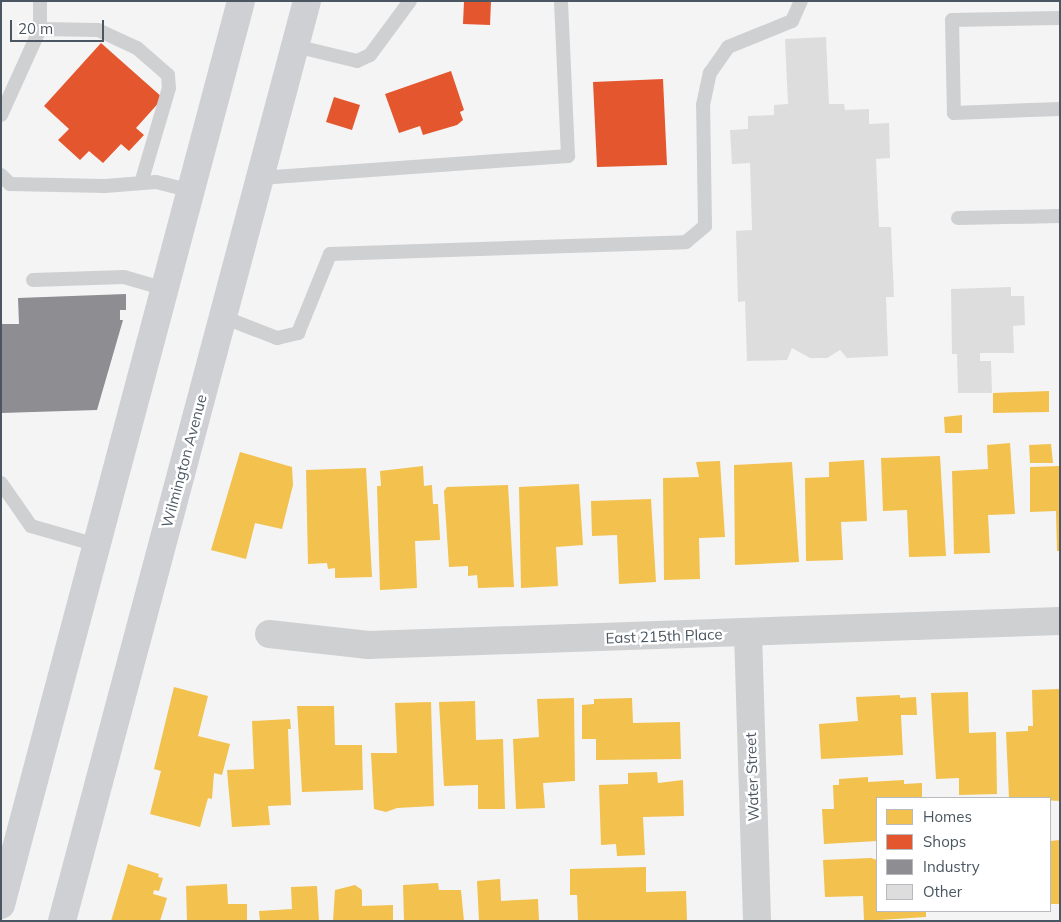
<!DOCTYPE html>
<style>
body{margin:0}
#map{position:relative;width:1061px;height:922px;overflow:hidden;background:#f4f4f4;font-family:Mulish,sans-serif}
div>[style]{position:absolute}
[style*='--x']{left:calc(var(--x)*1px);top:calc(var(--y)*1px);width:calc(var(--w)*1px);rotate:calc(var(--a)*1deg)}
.homes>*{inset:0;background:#f2c14e}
.shops>*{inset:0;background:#e4572e}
.industry>*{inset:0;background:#8d8d92}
.building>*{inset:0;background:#ddddde}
.service>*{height:14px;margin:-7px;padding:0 7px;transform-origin:7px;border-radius:7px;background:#ced0d2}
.minor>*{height:28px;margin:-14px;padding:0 14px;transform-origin:14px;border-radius:14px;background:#ced0d2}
.secondary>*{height:28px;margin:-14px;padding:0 14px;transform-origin:14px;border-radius:14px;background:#ced0d4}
span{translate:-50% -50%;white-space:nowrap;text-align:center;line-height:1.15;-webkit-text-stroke:5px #fff;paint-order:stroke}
.street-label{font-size:15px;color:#4a5661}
.frame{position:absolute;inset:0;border:2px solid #4a5661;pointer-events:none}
.legend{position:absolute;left:876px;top:797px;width:175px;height:115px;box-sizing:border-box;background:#fff;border:1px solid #b7bbc0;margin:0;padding:6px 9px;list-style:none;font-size:15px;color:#4a5661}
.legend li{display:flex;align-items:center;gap:10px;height:25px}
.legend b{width:25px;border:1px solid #b7bbc0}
.scale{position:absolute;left:10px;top:20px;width:94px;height:22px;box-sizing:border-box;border:2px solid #4a5661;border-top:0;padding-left:6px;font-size:15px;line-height:18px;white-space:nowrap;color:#4a5661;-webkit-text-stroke:4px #fff;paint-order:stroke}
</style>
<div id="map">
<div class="homes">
<i style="clip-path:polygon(1049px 391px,1049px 412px,993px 413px,993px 393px)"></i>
<i style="clip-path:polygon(962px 415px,962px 433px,945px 433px,944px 417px)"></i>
<i style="clip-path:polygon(1010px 443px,1015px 514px,988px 515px,990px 553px,954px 554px,952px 471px,988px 469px,987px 445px)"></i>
<i style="clip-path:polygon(1051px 444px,1053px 463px,1030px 463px,1029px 445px)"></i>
<i style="clip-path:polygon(240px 452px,292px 467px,293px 485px,282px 529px,255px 523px,246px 559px,211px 550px)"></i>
<i style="clip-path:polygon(940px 456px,946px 556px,909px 557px,907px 510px,883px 511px,881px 458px)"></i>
<i style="clip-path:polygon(864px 460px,867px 521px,841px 522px,843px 560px,806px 561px,805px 478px,829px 477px,829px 462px)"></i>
<i style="clip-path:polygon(720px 461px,725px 537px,699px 538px,700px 579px,664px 580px,663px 478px,699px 477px,696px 462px)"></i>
<i style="clip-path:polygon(792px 462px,799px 562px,735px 565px,734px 465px)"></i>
<i style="clip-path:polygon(423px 466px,424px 486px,432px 485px,433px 504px,438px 504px,440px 540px,415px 541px,417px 588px,380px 590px,377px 486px,381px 486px,380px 471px)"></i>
<i style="clip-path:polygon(1060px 466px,1060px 551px,1057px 551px,1056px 511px,1030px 512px,1030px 467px)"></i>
<i style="clip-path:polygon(366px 468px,372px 577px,335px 578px,335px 568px,328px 569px,327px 563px,308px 564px,306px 470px)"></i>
<i style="clip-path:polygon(579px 484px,583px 545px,556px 547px,558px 586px,521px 588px,519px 487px)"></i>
<i style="clip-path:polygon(508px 485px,514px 587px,478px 588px,477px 575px,468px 576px,468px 566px,449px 567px,444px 491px,447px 487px)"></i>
<i style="clip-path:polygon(651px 499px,656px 582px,619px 584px,617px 535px,592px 536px,591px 501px)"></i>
<i style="clip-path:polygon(174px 687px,208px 696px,198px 736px,230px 744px,222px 775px,214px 773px,212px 799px,208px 798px,200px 827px,150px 814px,161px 771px,154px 769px)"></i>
<i style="clip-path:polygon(1060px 689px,1060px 801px,1009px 798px,1006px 732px,1028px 731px,1028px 726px,1033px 726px,1032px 690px)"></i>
<i style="clip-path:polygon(968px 692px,969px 733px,996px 732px,997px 794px,959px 795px,959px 778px,936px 779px,931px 693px)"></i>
<i style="clip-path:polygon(900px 695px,900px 698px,916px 697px,917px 715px,901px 715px,903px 755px,821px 759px,819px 724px,858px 721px,856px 697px)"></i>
<i style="clip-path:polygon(574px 698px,575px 781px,543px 783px,545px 808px,516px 809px,513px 739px,539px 737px,537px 699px)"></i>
<i style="clip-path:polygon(632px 698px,633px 723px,680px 722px,681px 759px,596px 760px,596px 739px,582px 739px,582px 705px,594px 704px,594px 699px)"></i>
<i style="clip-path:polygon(475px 701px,476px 740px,503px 739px,505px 809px,478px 809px,478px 785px,444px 786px,439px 702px)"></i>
<i style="clip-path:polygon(431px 702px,434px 806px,397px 808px,386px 812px,374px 809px,371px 753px,397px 753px,395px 703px)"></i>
<i style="clip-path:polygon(297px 706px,334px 706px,335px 745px,362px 745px,363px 790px,302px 792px)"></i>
<i style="clip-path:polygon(290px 719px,291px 729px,288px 729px,291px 805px,268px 806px,270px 825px,232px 827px,227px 770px,254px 769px,252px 721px)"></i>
<i style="clip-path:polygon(657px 772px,658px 783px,683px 780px,684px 816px,643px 817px,645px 855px,617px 856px,616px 844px,601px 845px,599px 785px,628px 784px,628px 773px)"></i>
<i style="clip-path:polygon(868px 777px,868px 782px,904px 780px,904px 784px,922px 783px,922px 798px,877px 798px,877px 841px,824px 844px,822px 809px,834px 809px,833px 785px,839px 785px,839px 779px)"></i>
<i style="clip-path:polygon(1060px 840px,1060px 904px,1050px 904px,1050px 841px)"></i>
<i style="clip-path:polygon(871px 858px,877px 860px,877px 911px,926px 911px,926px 917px,864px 921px,863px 896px,825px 897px,823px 860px)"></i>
<i style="clip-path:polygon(128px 864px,159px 874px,158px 877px,163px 878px,159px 891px,154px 890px,153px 894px,167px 898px,160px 921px,111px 921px)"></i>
<i style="clip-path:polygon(646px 867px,646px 892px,686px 891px,687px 921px,578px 921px,577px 895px,570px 895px,570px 869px)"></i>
<i style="clip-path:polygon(500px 879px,501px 901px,538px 899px,539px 921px,479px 921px,477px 881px)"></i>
<i style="clip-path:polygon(438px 883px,439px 890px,461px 890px,464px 921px,404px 921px,403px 885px)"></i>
<i style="clip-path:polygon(227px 884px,228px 904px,247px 904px,247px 921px,187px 921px,186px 886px)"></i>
<i style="clip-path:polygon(355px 885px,362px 890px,362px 906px,393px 905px,393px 921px,333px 921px,335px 890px)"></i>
<i style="clip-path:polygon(317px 886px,319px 921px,260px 921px,259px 911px,292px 909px,291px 887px)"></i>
</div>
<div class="shops">
<i style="clip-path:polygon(464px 1px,491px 1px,490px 25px,463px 24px)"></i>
<i style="clip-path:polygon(101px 43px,163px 98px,136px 128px,144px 135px,129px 151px,121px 144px,103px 163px,89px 151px,80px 160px,58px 140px,69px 129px,44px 106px)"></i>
<i style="clip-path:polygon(451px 71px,464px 110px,460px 112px,463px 120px,457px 125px,423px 135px,420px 126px,399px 133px,385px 94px)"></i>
<i style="clip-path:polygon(663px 79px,667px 165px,597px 167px,593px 82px)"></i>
<i style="clip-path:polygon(334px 97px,360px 105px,352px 130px,326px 122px)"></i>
</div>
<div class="industry">
<i style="clip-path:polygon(126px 294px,126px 310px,120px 310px,120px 320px,123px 320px,97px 410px,1px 413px,1px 324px,19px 324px,18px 298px)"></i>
</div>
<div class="building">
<i style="clip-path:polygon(826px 37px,829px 104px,844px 104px,845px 110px,869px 109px,869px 124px,889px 123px,890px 158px,876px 159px,879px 227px,891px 227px,894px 297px,886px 297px,888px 356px,847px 358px,840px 350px,827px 358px,810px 358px,792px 348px,787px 360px,747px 361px,745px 301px,738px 302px,736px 231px,752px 230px,750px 163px,732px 164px,730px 130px,748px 129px,748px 116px,774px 115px,774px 105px,788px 104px,785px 39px)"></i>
<i style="clip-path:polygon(1011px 287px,1011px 296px,1024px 296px,1025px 325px,1013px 326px,1014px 353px,980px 353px,980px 361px,991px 361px,992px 393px,958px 393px,957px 354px,952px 354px,951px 289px)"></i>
</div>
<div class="service">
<i style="--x:1060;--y:18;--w:108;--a:178.9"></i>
<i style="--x:952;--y:20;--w:93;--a:88.8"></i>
<i style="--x:954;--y:113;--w:106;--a:-2.2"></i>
<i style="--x:40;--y:29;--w:58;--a:1"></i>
<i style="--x:98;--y:30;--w:43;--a:24.8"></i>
<i style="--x:137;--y:48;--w:41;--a:41.1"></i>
<i style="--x:168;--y:75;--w:13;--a:86"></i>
<i style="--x:169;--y:88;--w:99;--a:106.4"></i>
<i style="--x:295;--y:46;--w:64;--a:13.6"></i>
<i style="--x:357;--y:61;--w:14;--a:-25"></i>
<i style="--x:370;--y:55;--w:67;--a:-53.5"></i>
<i style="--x:1;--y:115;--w:94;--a:-65.6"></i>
<i style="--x:40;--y:29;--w:28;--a:-90"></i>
<i style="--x:1;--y:175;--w:13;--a:45"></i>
<i style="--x:10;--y:184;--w:95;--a:1.2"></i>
<i style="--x:105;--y:186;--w:51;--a:-4.5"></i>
<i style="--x:156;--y:182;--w:36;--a:14"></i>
<i style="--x:260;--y:178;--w:309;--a:-4.1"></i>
<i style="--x:568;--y:156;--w:155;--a:-92.6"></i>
<i style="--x:958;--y:218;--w:102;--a:-1.1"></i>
<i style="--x:33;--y:280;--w:91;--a:-1.9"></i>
<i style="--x:124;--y:277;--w:43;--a:16.3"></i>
<i style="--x:223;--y:317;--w:58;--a:21.3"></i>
<i style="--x:277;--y:338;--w:22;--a:-13"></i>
<i style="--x:298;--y:333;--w:85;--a:-67.9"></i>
<i style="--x:330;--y:254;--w:356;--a:-1.9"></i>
<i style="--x:686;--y:242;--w:25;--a:-40"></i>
<i style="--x:705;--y:226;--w:121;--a:-90.9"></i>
<i style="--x:703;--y:105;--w:33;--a:-78"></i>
<i style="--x:710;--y:73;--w:32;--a:-55"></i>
<i style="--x:728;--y:47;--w:69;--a:-22.1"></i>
<i style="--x:792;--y:21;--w:22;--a:-66"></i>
<i style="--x:1;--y:483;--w:52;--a:55.1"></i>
<i style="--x:31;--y:526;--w:69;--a:16.1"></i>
</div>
<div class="minor">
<i style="--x:748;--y:633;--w:288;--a:88.2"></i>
<i style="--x:269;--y:634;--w:100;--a:6.3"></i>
<i style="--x:368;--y:645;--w:692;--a:-1.99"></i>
</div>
<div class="secondary">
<i style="--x:1;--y:905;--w:935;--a:-75.13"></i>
<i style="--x:62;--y:921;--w:952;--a:-75.09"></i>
</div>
<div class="street-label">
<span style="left:184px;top:461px;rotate:-75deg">Wilmington Avenue</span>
<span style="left:664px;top:636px;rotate:-2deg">East 215th Place</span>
<span style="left:752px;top:777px;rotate:-92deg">Water Street</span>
</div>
<div class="frame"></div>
<ul class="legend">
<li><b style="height:14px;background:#f2c14e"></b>Homes</li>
<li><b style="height:14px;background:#e4572e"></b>Shops</li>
<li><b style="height:14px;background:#8d8d92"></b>Industry</li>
<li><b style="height:14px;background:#ddddde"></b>Other</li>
</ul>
<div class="scale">20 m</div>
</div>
